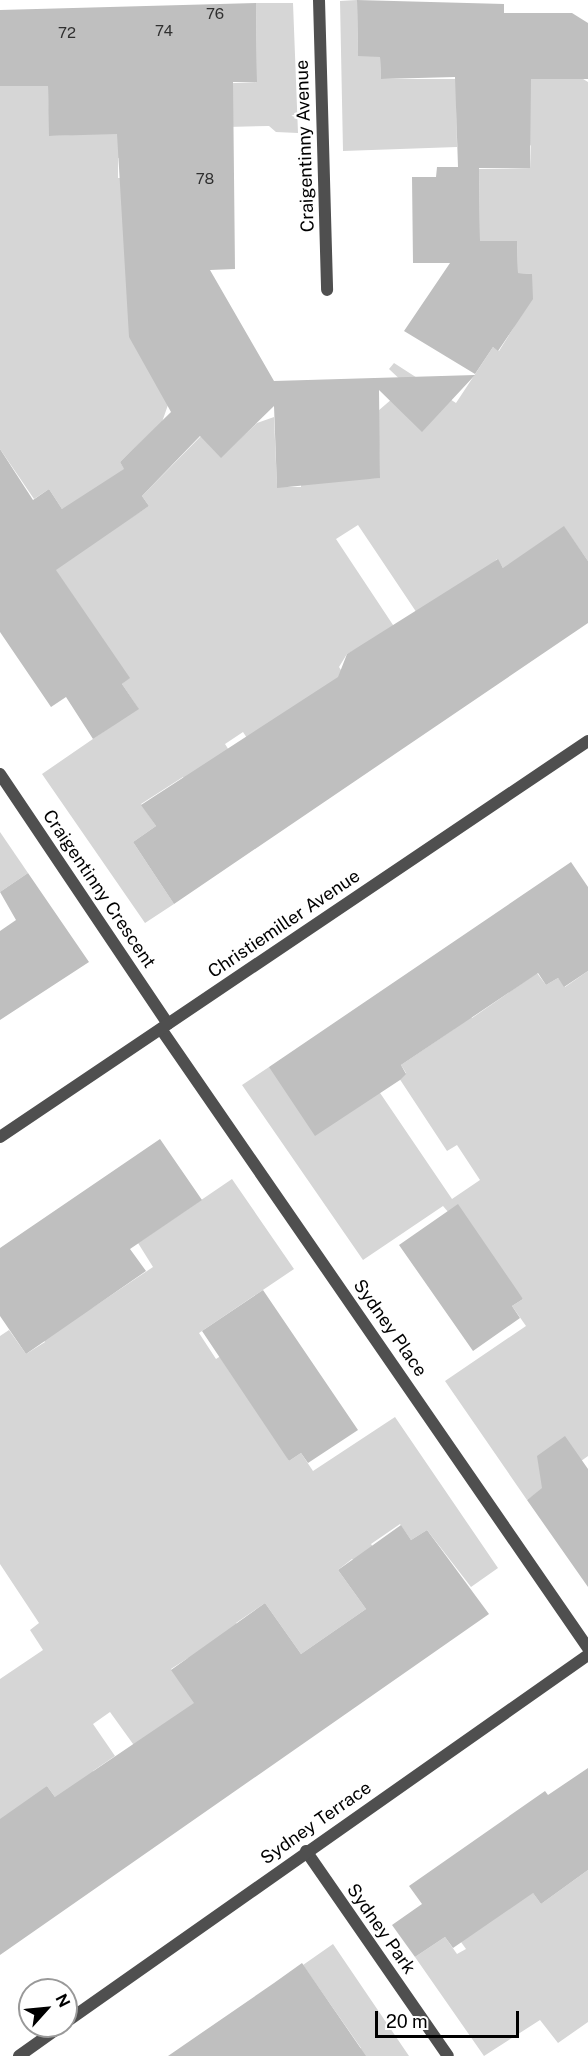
<!DOCTYPE html>
<style>
body{margin:0}
#map{position:relative;width:588px;height:2056px;overflow:hidden;background:#fff;font-family:"Public Sans",sans-serif}
div>[style]{position:absolute}
[style*='--x']{left:calc(var(--x)*1px);top:calc(var(--y)*1px);width:calc(var(--w)*1px);rotate:calc(var(--a)*1deg)}
.green>*{inset:0;background:#d6d6d6}
.building>*{inset:0;background:#bfbfbf}
.street>*{height:12px;margin:-6px;padding:0 6px;transform-origin:6px;border-radius:6px;background:#4f4f4f}
span{translate:-50% -50%;white-space:nowrap;text-align:center;line-height:1.15;-webkit-text-stroke:4.5px #fff;paint-order:stroke}
.number-label{font-size:15px;color:#303030}
.number-label span{-webkit-text-stroke-width:0}
.street-label{font-size:18px;color:#000}
.north{position:absolute;left:18px;top:1978px;width:60px;height:60px;box-sizing:border-box;background:#fff;border:2px solid #999;border-radius:50%;rotate:63deg;font-size:16px;font-weight:700;line-height:24px;text-align:center;color:#000}
.north::after{content:'';display:block;margin:auto;width:21px;height:27px;background:#000;clip-path:polygon(50% 0,100% 100%,50% 72%,0 100%)}
.scale{position:absolute;left:375px;top:2011px;width:144px;height:27px;box-sizing:border-box;border:3px solid #000;border-top:0;padding-left:8px;font-size:18px;line-height:21px;white-space:nowrap;color:#000;-webkit-text-stroke:4px #fff;paint-order:stroke}
</style>
<div id="map">
<div class="green">
<i style="clip-path:polygon(357px 0,358px 55px,380px 55px,381px 79px,456px 79px,457px 147px,343px 151px,340px 1px)"></i>
<i style="clip-path:polygon(256px 3px,293px 3px,298px 133px,276px 132px,269px 126px,187px 128px,187px 155px,118px 158px,118px 178px,159px 177px,168px 405px,162px 422px,120px 462px,136px 488px,62px 509px,49px 489px,34px 499px,0 449px,0 86px,48px 86px,50px 136px,72px 135px,71px 91px,257px 82px)"></i>
<i style="clip-path:polygon(538px 13px,576px 16px,564px 48px,575px 74px,588px 82px,588px 561px,564px 527px,513px 582px,497px 559px,433px 637px,358px 525px,336px 539px,395px 628px,347px 654px,339px 667px,373px 719px,279px 786px,243px 732px,225px 744px,241px 769px,198px 798px,183px 777px,141px 804px,156px 826px,133px 842px,174px 904px,145px 923px,42px 774px,138px 708px,122px 684px,129px 678px,54px 568px,149px 506px,142px 496px,201px 436px,221px 457px,257px 423px,274px 417px,277px 487px,301px 487px,300px 449px,352px 479px,380px 478px,378px 411px,407px 386px,389px 369px,394px 363px,456px 403px,493px 347px,499px 351px,514px 327px,517px 294px,532px 295px,532px 274px,518px 273px,517px 241px,480px 241px,479px 169px,530px 168px,531px 146px,486px 79px,538px 79px)"></i>
<i style="clip-path:polygon(0 832px,28px 873px,0 892px)"></i>
<i style="clip-path:polygon(588px 971px,588px 1456px,527px 1500px,445px 1381px,526px 1326px,512px 1306px,523px 1299px,443px 1206px,363px 1260px,242px 1085px,269px 1067px,374px 1084px,452px 1199px,480px 1180px,457px 1145px,447px 1151px,399px 1078px,406px 1073px,401px 1065px,454px 1029px,454px 992px,472px 1018px,537px 973px,546px 985px,558px 978px,565px 987px)"></i>
<i style="clip-path:polygon(232px 1179px,294px 1269px,199px 1333px,216px 1359px,230px 1350px,289px 1461px,301px 1453px,313px 1471px,395px 1417px,498px 1568px,471px 1587px,427px 1530px,411px 1540px,400px 1524px,371px 1544px,400px 1585px,352px 1559px,338px 1570px,366px 1609px,301px 1654px,265px 1603px,236px 1623px,260px 1658px,210px 1689px,188px 1658px,171px 1669px,195px 1703px,146px 1762px,110px 1712px,93px 1724px,115px 1756px,93px 1771px,106px 1791px,69px 1816px,47px 1786px,0 1846px,0 1679px,43px 1650px,30px 1630px,39px 1623px,0 1564px,0 1336px,9px 1330px,26px 1354px,45px 1342px,29px 1317px,92px 1308px,153px 1267px,138px 1243px)"></i>
<i style="clip-path:polygon(510px 1861px,541px 1904px,588px 1870px,588px 2022px,558px 2043px,540px 2020px,484px 2056px,415px 1957px,445px 1937px,457px 1954px,466px 1949px,461px 1942px)"></i>
<i style="clip-path:polygon(333px 1944px,409px 2056px,350px 2056px,361px 2048px,303px 1965px)"></i>
</div>
<div class="building">
<i style="clip-path:polygon(357px 0,504px 4px,504px 13px,572px 13px,588px 23px,588px 79px,531px 79px,530px 168px,479px 168px,480px 241px,517px 241px,518px 273px,532px 274px,533px 299px,498px 351px,493px 347px,475px 374px,404px 331px,450px 263px,413px 263px,412px 177px,436px 177px,437px 167px,458px 167px,455px 77px,381px 79px,380px 57px,358px 56px)"></i>
<i style="clip-path:polygon(256px 3px,257px 82px,233px 82px,235px 269px,210px 270px,274px 381px,475px 375px,422px 432px,379px 390px,380px 478px,277px 488px,274px 406px,221px 458px,200px 436px,142px 496px,149px 506px,56px 570px,130px 678px,122px 684px,139px 709px,93px 739px,66px 697px,51px 707px,0 632px,0 449px,33px 500px,49px 489px,62px 509px,124px 469px,120px 462px,171px 412px,129px 337px,117px 134px,49px 136px,48px 86px,0 86px,0 10px)"></i>
<i style="clip-path:polygon(564px 526px,588px 561px,588px 623px,174px 904px,133px 842px,156px 826px,141px 805px,338px 677px,347px 654px,498px 559px,503px 568px)"></i>
<i style="clip-path:polygon(571px 862px,588px 887px,588px 971px,564px 987px,558px 978px,546px 985px,538px 973px,401px 1065px,406px 1074px,400px 1080px,315px 1136px,269px 1067px)"></i>
<i style="clip-path:polygon(28px 873px,89px 962px,0 1020px,0 931px,16px 920px,0 892px)"></i>
<i style="clip-path:polygon(160px 1139px,202px 1200px,130px 1249px,146px 1271px,26px 1354px,0 1316px,0 1248px)"></i>
<i style="clip-path:polygon(458px 1204px,523px 1299px,512px 1306px,520px 1318px,473px 1351px,399px 1245px)"></i>
<i style="clip-path:polygon(263px 1290px,358px 1430px,308px 1463px,301px 1453px,289px 1461px,202px 1331px)"></i>
<i style="clip-path:polygon(565px 1436px,588px 1469px,588px 1587px,527px 1500px,542px 1488px,537px 1456px)"></i>
<i style="clip-path:polygon(401px 1525px,411px 1540px,427px 1530px,489px 1614px,0 1955px,0 1819px,47px 1786px,55px 1797px,194px 1703px,171px 1670px,265px 1603px,301px 1654px,366px 1609px,338px 1570px)"></i>
<i style="clip-path:polygon(588px 1768px,588px 1870px,541px 1904px,533px 1893px,453px 1948px,445px 1937px,415px 1957px,392px 1925px,422px 1904px,409px 1886px,545px 1791px,548px 1795px)"></i>
<i style="clip-path:polygon(302px 1963px,366px 2056px,168px 2056px,274px 1983px)"></i>
</div>
<div class="street">
<i style="--x:319;--y:0;--w:290;--a:88.4"></i>
<i style="--x:0;--y:774;--w:301;--a:56.1"></i>
<i style="--x:161;--y:1029;--w:752;--a:55.4"></i>
<i style="--x:0;--y:1137;--w:709;--a:-33.96"></i>
<i style="--x:306;--y:1851;--w:249;--a:55.3"></i>
<i style="--x:66;--y:2022;--w:638;--a:-35.11"></i>
<i style="--x:19;--y:2056;--w:52;--a:-35.5"></i>
</div>
<div class="number-label">
<span style="left:215px;top:14px">76</span>
<span style="left:164px;top:31px">74</span>
<span style="left:67px;top:33px">72</span>
<span style="left:205px;top:179px">78</span>
</div>
<div class="street-label">
<span style="left:305px;top:146px;rotate:-92deg">Craigentinny Avenue</span>
<span style="left:99px;top:889px;rotate:56deg">Craigentinny Crescent</span>
<span style="left:284px;top:924px;rotate:-34deg">Christiemiller Avenue</span>
<span style="left:390px;top:1328px;rotate:55deg">Sydney Place</span>
<span style="left:316px;top:1823px;rotate:-35deg">Sydney Terrace</span>
<span style="left:381px;top:1929px;rotate:55deg">Sydney Park</span>
</div>
<div class="north">N</div>
<div class="scale">20 m</div>
</div>
